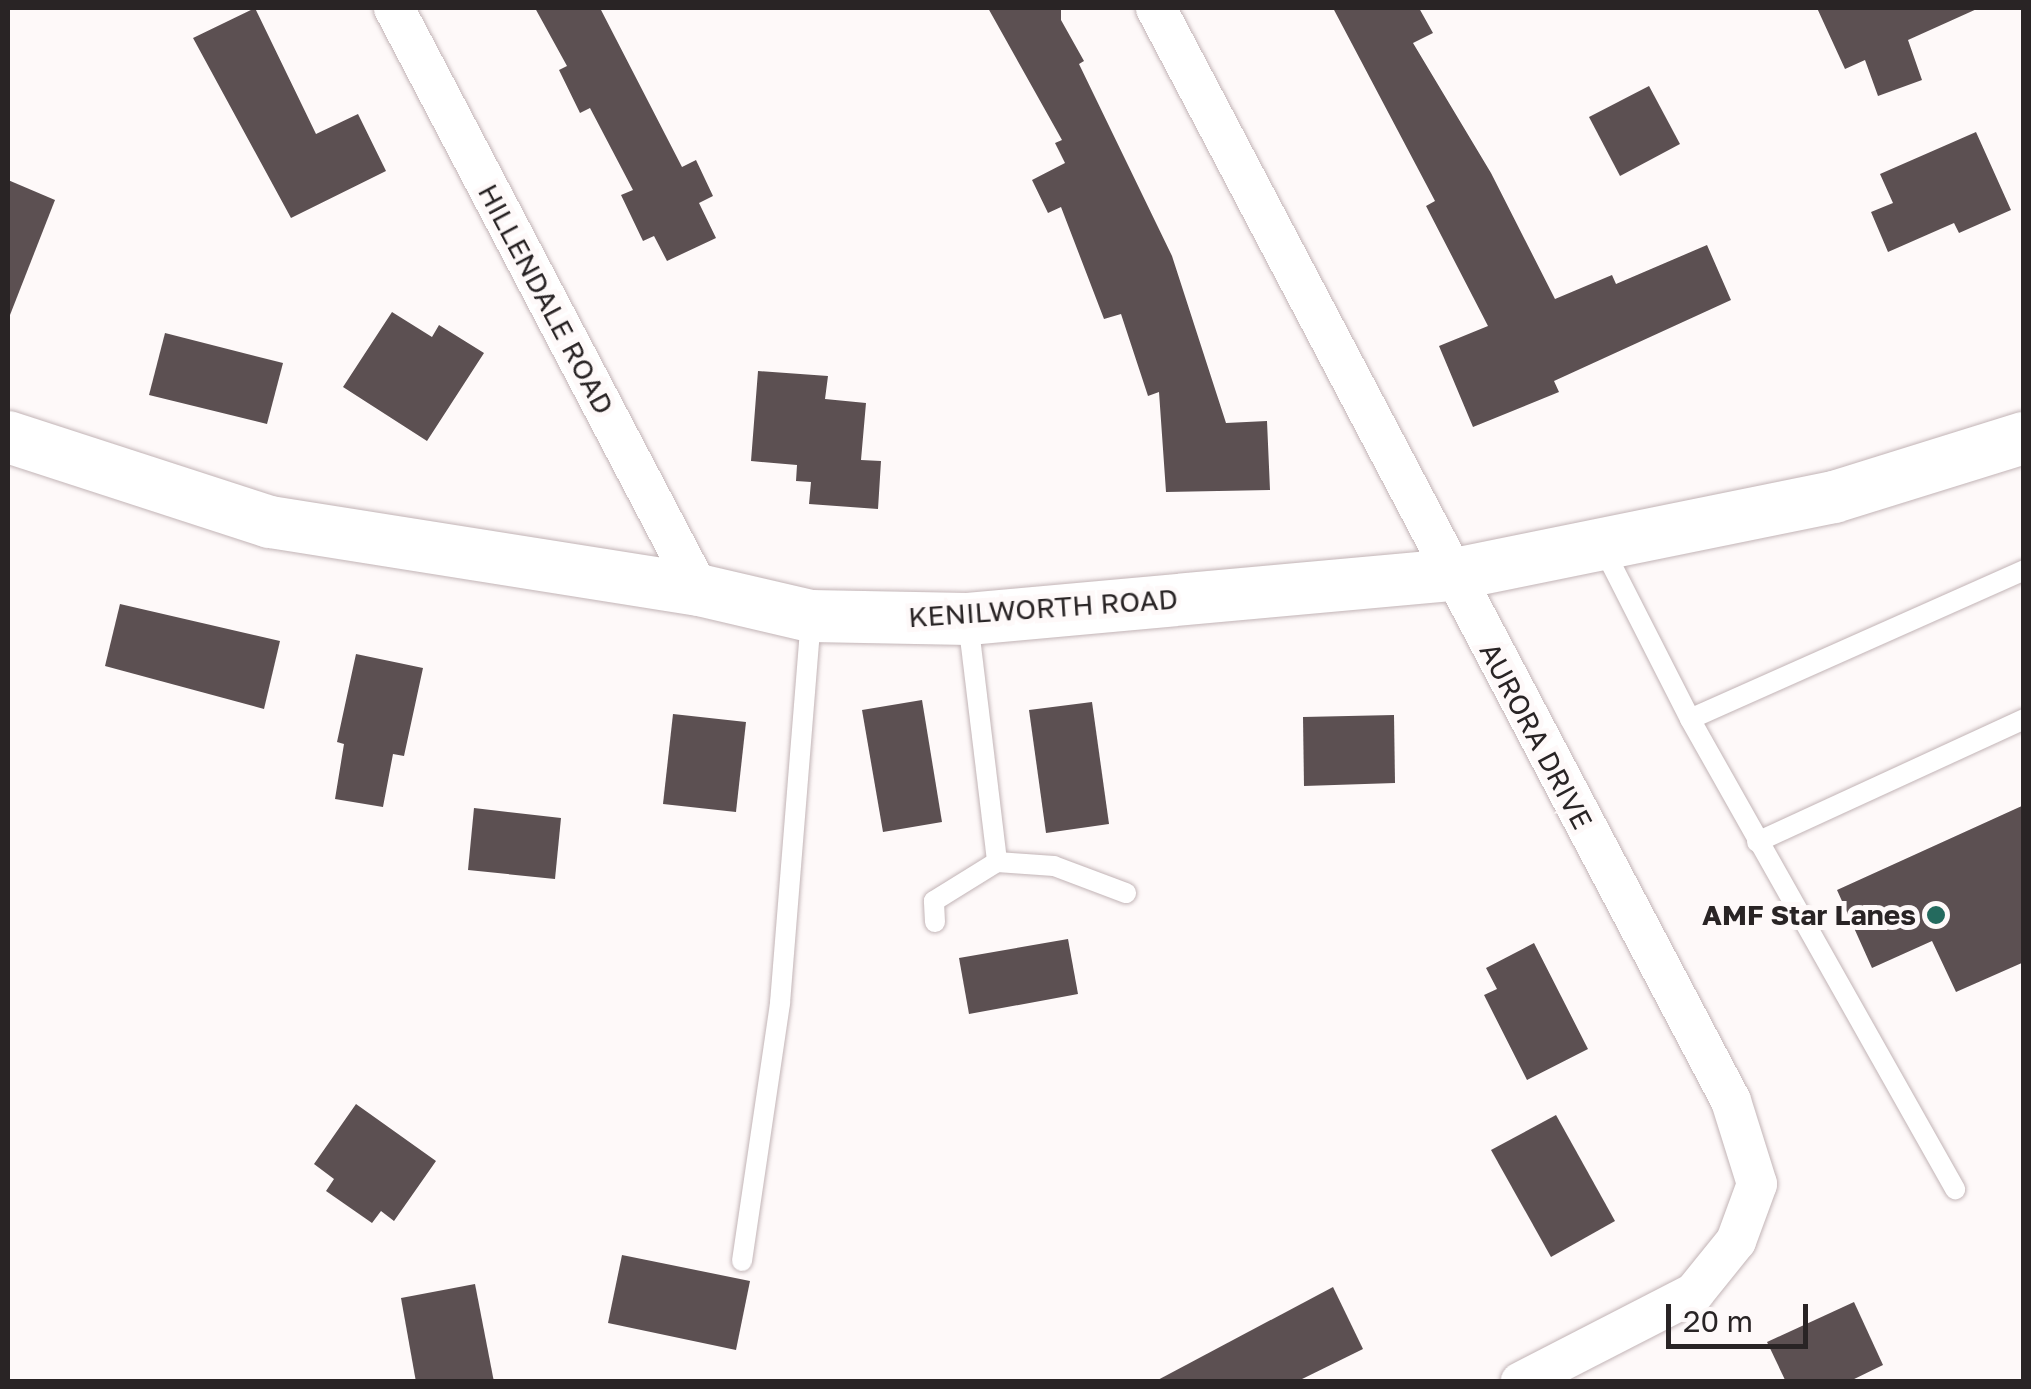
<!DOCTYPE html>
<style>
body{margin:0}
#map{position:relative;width:2031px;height:1389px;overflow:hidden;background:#fef9f9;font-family:"Golos Text",sans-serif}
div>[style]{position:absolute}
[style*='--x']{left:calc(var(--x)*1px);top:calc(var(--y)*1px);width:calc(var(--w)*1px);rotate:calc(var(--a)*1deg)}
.building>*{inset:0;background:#5c5052}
.roads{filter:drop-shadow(0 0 2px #c2b4b6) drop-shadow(0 0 2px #c2b4b6)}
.service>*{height:20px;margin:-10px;padding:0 10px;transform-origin:10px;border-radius:10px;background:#fff}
.minor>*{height:40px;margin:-20px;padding:0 20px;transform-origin:20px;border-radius:20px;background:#fff}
.tertiary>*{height:52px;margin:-26px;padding:0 26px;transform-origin:26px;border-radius:26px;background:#fff}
.dots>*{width:28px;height:28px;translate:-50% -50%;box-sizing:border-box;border:5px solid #fef9f9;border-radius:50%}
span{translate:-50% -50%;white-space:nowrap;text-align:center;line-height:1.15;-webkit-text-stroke:10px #fef9f9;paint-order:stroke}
.street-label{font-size:28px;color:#292425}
.poi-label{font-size:28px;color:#292425;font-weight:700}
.right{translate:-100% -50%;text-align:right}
.frame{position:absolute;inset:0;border:10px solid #292425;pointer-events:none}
.scale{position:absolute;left:1666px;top:1304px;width:142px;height:45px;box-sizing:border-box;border:5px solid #292425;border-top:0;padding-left:12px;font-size:30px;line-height:35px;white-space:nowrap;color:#292425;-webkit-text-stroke:8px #fef9f9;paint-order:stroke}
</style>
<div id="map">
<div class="building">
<i style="clip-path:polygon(255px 8px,316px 134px,358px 114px,386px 171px,291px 218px,193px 38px)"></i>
<i style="clip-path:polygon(535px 8px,600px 8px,682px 167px,696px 160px,713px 196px,699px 203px,716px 238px,667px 261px,654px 236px,643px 241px,621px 195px,633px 190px,590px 108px,580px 113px,559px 70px,567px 66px)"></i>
<i style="clip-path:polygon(988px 8px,1061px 8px,1061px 20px,1084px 61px,1079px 64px,1172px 256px,1226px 423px,1267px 421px,1270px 490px,1166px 492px,1159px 392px,1148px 396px,1121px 314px,1104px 319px,1061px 207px,1048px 213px,1032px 180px,1065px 163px,1055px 143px,1062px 140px)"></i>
<i style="clip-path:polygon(1333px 8px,1419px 8px,1433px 33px,1413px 43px,1491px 173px,1555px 299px,1612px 275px,1616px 284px,1707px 245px,1731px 300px,1554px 381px,1559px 392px,1473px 427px,1439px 346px,1488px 326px,1426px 206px,1435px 201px)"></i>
<i style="clip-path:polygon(1817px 8px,1979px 8px,1908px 40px,1922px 80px,1878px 96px,1865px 60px,1845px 69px)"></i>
<i style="clip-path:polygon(1649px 86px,1680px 144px,1620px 176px,1589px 117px)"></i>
<i style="clip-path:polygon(1976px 132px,2011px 210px,1959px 233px,1954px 223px,1888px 252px,1871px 212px,1893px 203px,1880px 174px)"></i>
<i style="clip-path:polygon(8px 180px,55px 200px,10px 315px,8px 314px)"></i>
<i style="clip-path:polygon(392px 312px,432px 337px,439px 325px,484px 353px,427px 441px,343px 387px)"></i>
<i style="clip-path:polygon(165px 333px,283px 363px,267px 424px,149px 395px)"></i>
<i style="clip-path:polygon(758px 371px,828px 376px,825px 399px,866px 403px,861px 460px,881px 461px,878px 509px,809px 504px,811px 482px,796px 481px,797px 465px,751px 461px)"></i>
<i style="clip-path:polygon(120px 604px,280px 641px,264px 709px,105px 666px)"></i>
<i style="clip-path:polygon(356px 654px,423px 668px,404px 756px,393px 754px,383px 807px,335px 799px,344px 744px,337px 742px)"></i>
<i style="clip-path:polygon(922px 700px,942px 822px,883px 832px,862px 710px)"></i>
<i style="clip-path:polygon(1092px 702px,1109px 824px,1046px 833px,1029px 710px)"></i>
<i style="clip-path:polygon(673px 714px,746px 722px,736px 812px,663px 804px)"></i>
<i style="clip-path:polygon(1394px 715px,1395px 783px,1304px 786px,1303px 717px)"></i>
<i style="clip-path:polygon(2024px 805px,2024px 962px,1956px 992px,1932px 941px,1872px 968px,1837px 890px)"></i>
<i style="clip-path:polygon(474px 808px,561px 818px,555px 879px,468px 870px)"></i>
<i style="clip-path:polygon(1068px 939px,1078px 994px,969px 1014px,959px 958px)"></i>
<i style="clip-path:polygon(1534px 943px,1588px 1049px,1527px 1080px,1484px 995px,1497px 989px,1486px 968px)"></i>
<i style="clip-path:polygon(356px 1104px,436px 1161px,394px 1221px,381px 1211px,372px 1223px,326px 1191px,334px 1179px,314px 1164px)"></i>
<i style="clip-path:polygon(1556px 1115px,1615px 1221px,1551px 1257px,1491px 1150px)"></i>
<i style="clip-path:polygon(622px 1255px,750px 1281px,736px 1350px,608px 1323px)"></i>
<i style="clip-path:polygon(475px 1284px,494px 1382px,416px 1382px,401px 1298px)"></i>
<i style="clip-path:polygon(1333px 1287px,1363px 1349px,1296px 1382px,1154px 1382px)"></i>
<i style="clip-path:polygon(1854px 1302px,1883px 1365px,1848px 1382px,1786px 1382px,1767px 1342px)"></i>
</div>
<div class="roads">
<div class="service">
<i style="--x:1602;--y:546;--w:194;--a:63"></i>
<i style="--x:1690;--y:719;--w:366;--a:-24"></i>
<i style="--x:968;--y:621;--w:243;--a:83.1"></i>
<i style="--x:997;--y:862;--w:57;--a:4"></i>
<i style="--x:1054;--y:866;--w:77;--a:20.6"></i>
<i style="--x:1690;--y:719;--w:540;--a:60.58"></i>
<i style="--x:1757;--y:842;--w:294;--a:-24.7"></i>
<i style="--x:935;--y:922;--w:21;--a:-93"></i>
<i style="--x:934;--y:901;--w:74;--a:-31.8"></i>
<i style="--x:742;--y:1261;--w:261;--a:-81.6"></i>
<i style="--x:780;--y:1003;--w:386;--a:-85.4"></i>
</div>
<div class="minor">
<i style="--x:394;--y:8;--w:657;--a:62.34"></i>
<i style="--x:1156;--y:8;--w:1235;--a:62.25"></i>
<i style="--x:1731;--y:1101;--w:87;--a:72.6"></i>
<i style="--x:1757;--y:1184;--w:61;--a:110.2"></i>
<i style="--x:1736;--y:1241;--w:67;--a:128.9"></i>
<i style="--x:1694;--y:1293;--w:195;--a:152.8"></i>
</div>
<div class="tertiary">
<i style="--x:8;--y:437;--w:275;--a:18"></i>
<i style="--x:270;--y:522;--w:434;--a:9"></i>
<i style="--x:699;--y:590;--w:115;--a:13.1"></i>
<i style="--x:811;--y:616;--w:157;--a:1.1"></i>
<i style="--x:968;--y:619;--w:484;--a:-5.2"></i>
<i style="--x:1450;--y:575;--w:392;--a:-11.5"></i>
<i style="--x:1834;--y:497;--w:199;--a:-17.3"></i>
</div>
</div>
<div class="dots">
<i style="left:1936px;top:915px;background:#246a5e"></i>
</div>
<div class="street-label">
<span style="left:546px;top:299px;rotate:62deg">HILLENDALE ROAD</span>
<span style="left:1043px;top:608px;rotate:-4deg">KENILWORTH ROAD</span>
<span style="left:1536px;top:736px;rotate:62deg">AURORA DRIVE</span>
</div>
<div class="poi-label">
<span class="right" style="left:1916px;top:915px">AMF Star Lanes</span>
</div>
<div class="frame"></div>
<div class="scale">20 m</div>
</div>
